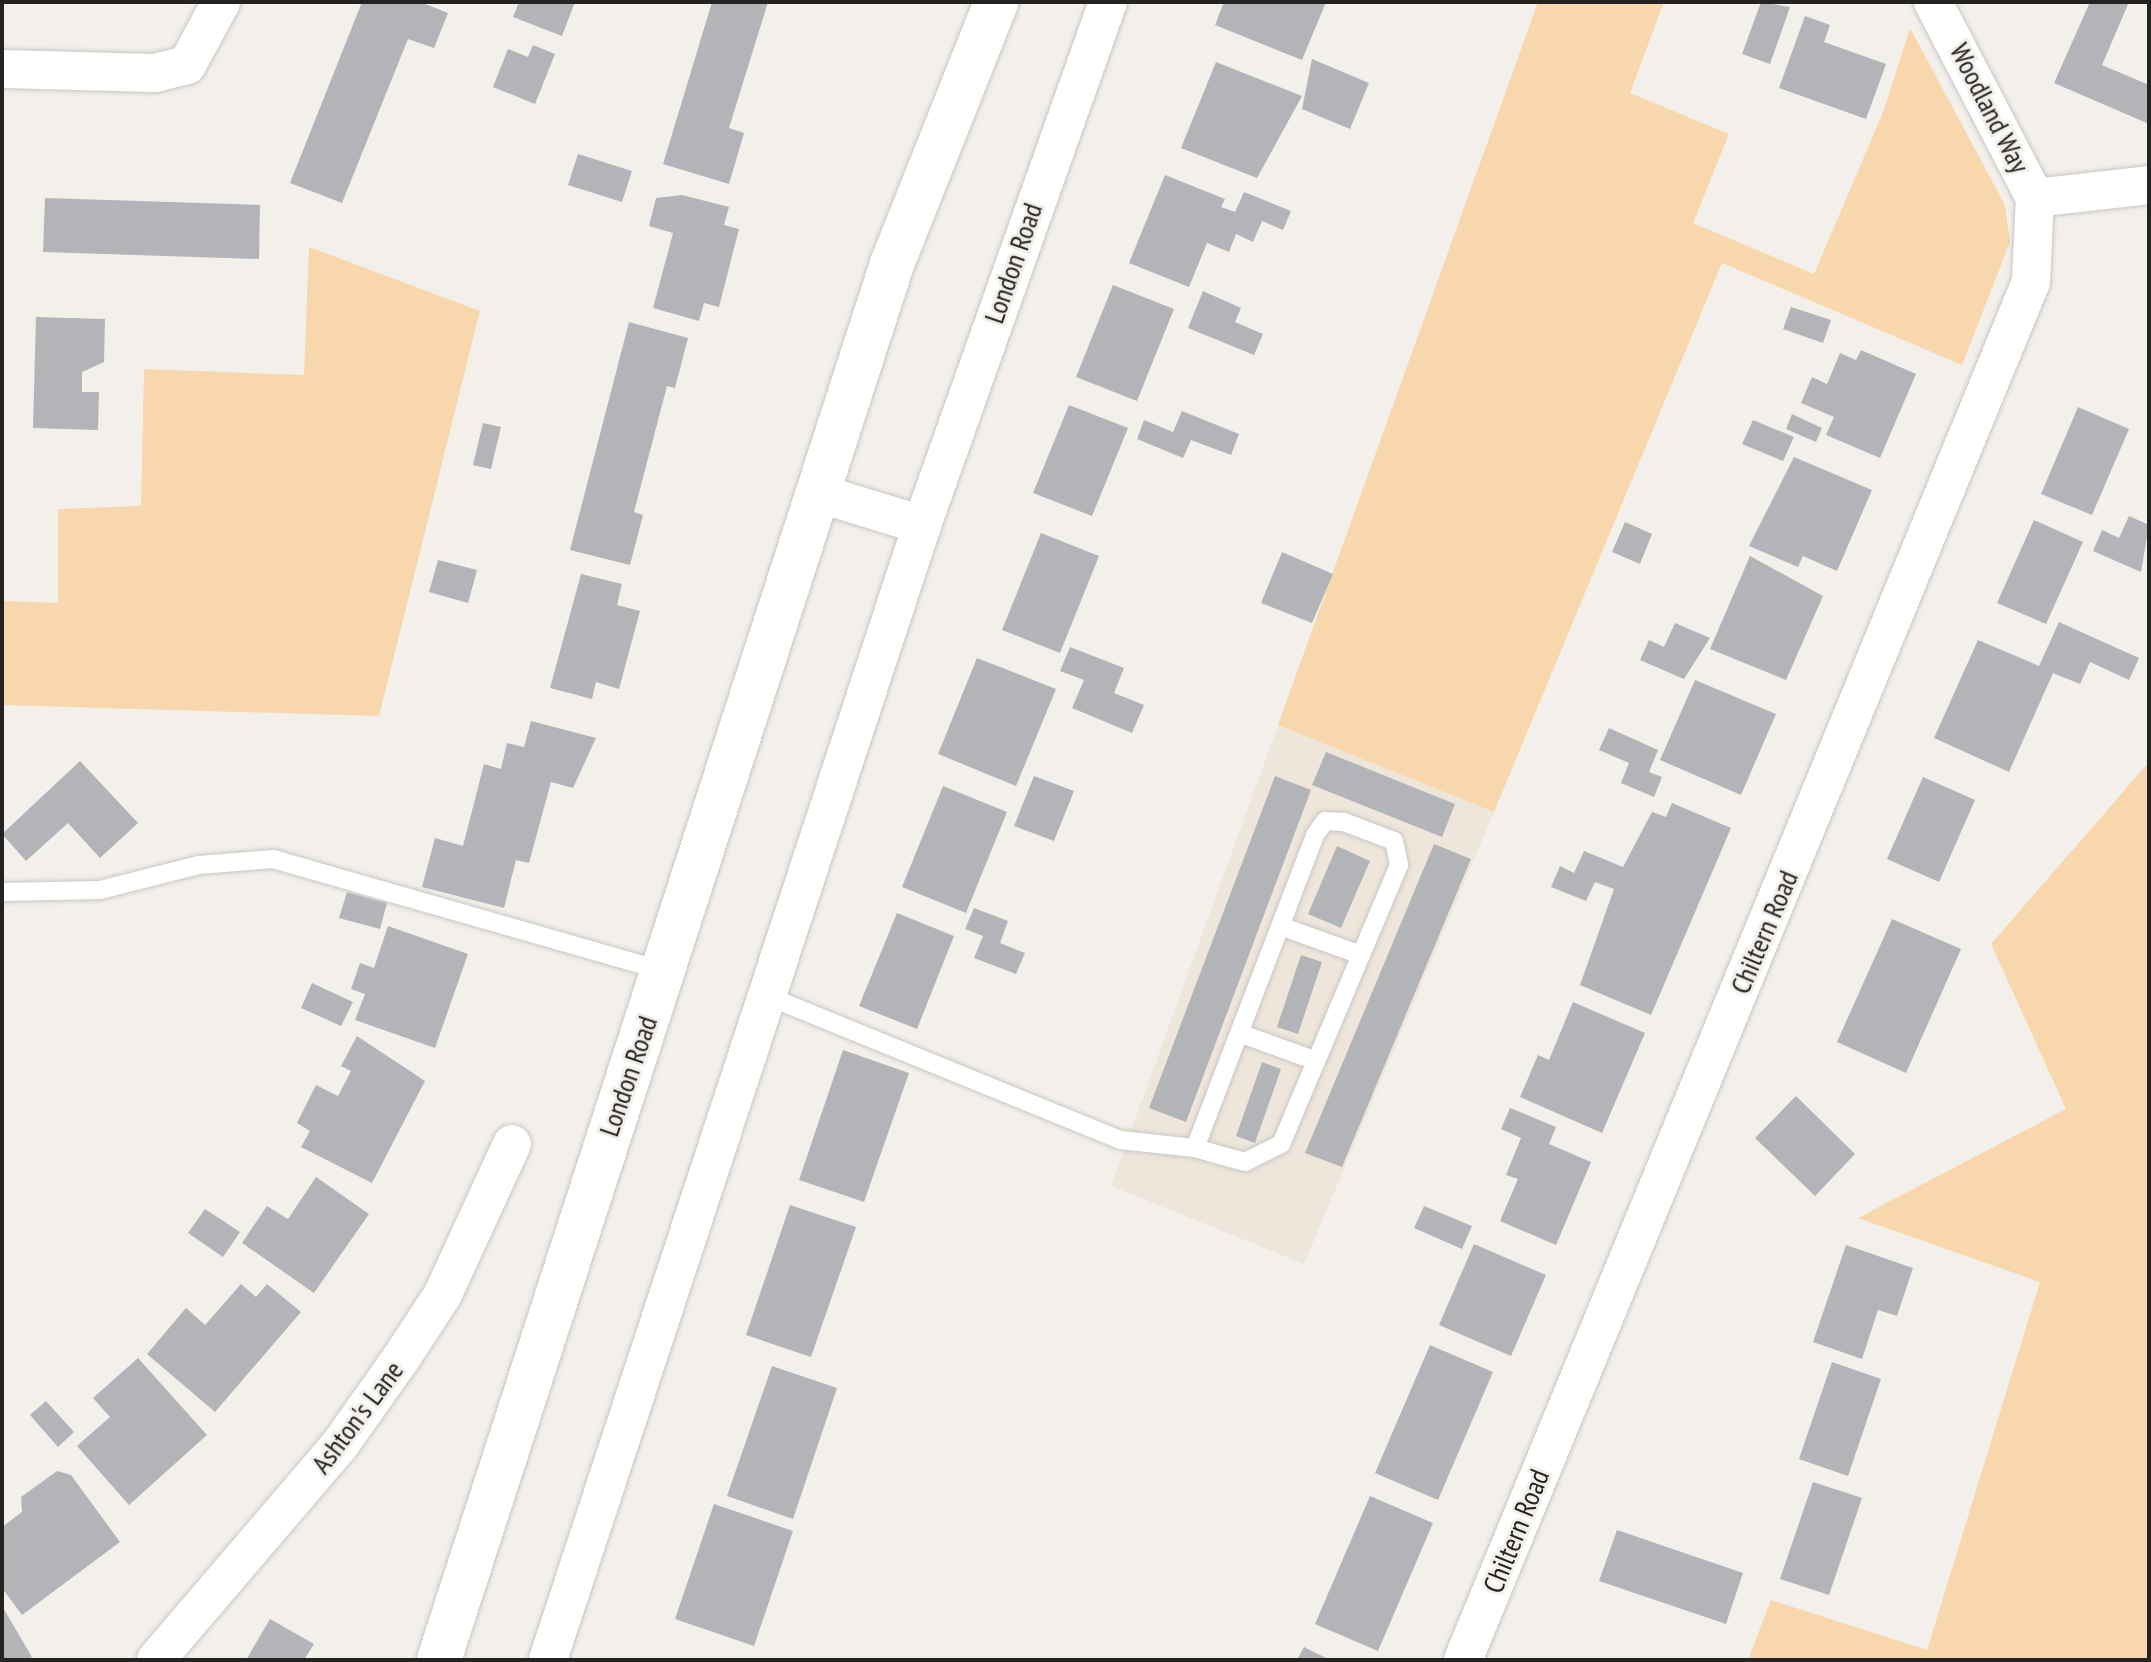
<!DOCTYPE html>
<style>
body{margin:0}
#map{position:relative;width:2151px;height:1662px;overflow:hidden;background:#f3f0ec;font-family:"PT Sans Narrow",sans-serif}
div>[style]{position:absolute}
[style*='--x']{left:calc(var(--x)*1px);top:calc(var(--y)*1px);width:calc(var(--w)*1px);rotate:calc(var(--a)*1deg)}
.built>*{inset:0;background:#eee6db}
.green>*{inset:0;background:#f7d7ab}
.building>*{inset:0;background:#b3b4b8}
.roads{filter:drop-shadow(0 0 2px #cac7c3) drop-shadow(0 0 2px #cac7c3)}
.lane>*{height:18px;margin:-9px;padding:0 9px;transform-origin:9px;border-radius:9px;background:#fff}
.street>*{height:38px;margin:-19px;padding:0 19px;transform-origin:19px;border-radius:19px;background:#fff}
.secondary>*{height:44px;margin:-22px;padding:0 22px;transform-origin:22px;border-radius:22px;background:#fff}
span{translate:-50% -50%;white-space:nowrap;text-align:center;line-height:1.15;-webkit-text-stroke:6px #f3f0ec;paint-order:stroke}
.street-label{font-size:28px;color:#242321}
.frame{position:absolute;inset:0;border:4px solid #242321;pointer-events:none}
</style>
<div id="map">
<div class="built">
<i style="clip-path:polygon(1278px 725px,1494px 812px,1304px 1264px,1111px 1186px)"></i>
</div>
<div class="green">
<i style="clip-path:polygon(1538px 2px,1664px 2px,1630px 93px,1729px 134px,1693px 223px,1814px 274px,1884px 110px,1910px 28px,2005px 205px,2010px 242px,1962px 365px,1722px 263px,1494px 812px,1278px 725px)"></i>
<i style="clip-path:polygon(309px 247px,480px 311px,379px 716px,2px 705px,2px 601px,58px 603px,58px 509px,141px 506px,144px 369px,304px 375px)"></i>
<i style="clip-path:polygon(2149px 762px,2149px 1660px,1748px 1660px,1771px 1600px,1927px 1650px,2040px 1282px,1858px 1218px,2066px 1109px,1991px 944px)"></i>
</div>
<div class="building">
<i style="clip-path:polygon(362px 2px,420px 2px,448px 13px,434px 48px,408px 39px,342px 203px,290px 183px)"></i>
<i style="clip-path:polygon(519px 2px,575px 2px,562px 36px,513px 17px)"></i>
<i style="clip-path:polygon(712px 2px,768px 2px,729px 128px,744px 133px,729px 184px,663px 164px)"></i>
<i style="clip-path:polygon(1224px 2px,1326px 2px,1302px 60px,1215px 25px)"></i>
<i style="clip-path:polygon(1761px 2px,1790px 7px,1770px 64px,1742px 54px)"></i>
<i style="clip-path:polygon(2090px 2px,2129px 2px,2102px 65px,2149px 85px,2149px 124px,2054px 83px)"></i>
<i style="clip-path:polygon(1805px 16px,1830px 25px,1824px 42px,1886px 64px,1866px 119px,1779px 88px)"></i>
<i style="clip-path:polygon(533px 45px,555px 54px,535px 104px,493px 87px,508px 49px,528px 57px)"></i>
<i style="clip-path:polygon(1312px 59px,1369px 83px,1350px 129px,1302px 109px)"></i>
<i style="clip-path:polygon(1216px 62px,1302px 96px,1257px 178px,1181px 148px)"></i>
<i style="clip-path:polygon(578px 154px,632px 171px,622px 202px,568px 185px)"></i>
<i style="clip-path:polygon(1165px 175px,1225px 199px,1221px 207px,1235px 212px,1244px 192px,1291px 211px,1283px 230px,1262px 221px,1253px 242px,1236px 234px,1229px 252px,1207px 243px,1189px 287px,1129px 263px)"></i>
<i style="clip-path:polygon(682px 195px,729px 207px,724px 225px,739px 229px,719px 307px,704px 303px,699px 321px,653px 308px,673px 233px,649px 226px,656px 198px)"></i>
<i style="clip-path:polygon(45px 198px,260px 205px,259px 259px,43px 252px)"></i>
<i style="clip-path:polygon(1113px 285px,1174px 309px,1137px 401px,1076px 377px)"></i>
<i style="clip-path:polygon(1203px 291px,1241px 308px,1235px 322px,1263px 334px,1254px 355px,1188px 328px)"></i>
<i style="clip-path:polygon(1791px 307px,1831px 320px,1823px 343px,1783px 329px)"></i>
<i style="clip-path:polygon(36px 317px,105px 319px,104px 362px,82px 372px,82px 392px,99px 392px,98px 430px,33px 428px)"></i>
<i style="clip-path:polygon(629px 322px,688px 338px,675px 388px,667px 386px,634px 512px,643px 515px,630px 565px,570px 550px)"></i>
<i style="clip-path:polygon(1861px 350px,1916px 374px,1880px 458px,1826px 435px,1834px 417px,1801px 403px,1812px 377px,1827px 384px,1840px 353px,1856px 360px)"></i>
<i style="clip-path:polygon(1069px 405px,1128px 428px,1092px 516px,1033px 493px)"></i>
<i style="clip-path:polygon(2078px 407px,2129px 429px,2092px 515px,2041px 494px)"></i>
<i style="clip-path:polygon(1182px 411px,1239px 434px,1231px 455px,1191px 440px,1183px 458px,1137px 439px,1144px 420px,1173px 432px)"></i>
<i style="clip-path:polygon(1792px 414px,1822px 428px,1816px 442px,1786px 429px)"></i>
<i style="clip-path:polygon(1753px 420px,1794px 437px,1783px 461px,1742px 444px)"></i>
<i style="clip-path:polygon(483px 423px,501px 427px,491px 469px,473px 465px)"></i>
<i style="clip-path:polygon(1794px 457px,1872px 490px,1837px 571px,1803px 556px,1798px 567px,1749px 546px)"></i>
<i style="clip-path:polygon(2129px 516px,2149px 525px,2141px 572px,2093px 551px,2102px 530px,2119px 538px)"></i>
<i style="clip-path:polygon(2034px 520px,2083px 542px,2046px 624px,1997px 603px)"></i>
<i style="clip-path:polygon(1625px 522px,1652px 534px,1640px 564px,1612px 552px)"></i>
<i style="clip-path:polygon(1041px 533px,1099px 556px,1060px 653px,1002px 630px)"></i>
<i style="clip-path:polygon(1282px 552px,1333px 574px,1312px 623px,1261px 603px)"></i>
<i style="clip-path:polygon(1750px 556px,1823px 596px,1786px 680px,1710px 649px)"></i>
<i style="clip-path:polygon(438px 560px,477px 570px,468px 603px,429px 592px)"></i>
<i style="clip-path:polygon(581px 574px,622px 584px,617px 605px,640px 611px,619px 689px,596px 682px,592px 699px,550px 688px)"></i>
<i style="clip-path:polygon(2059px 622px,2139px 658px,2129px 680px,2090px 662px,2080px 684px,2053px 673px,2009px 772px,1934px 738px,1978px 640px,2039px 666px)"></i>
<i style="clip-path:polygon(1675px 623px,1710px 638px,1684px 679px,1640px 660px,1649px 640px,1664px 647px)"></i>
<i style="clip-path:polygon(1070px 647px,1124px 668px,1114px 693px,1144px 705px,1132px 733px,1072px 708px,1084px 680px,1060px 671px)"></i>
<i style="clip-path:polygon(977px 658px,1056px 689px,1016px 786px,938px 754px)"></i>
<i style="clip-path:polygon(1695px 680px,1776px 714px,1741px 795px,1660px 760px)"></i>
<i style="clip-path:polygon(531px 721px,596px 738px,573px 788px,551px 782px,529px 863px,516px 860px,504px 908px,422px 887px,435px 838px,463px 846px,484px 764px,501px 769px,507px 743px,524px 747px)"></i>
<i style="clip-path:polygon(1609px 728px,1658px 750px,1649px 772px,1662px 777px,1654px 797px,1621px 783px,1629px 763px,1599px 750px)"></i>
<i style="clip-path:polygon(1326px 752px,1455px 804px,1442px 837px,1312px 785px)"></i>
<i style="clip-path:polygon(80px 761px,138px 823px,100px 858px,68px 823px,26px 861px,2px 834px)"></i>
<i style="clip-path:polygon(1034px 776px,1074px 791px,1054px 841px,1014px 826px)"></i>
<i style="clip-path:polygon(1275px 776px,1311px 790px,1186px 1122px,1149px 1108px)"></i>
<i style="clip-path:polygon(1923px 777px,1975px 800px,1939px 882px,1887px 859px)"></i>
<i style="clip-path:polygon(943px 786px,1007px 812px,966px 913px,902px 887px)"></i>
<i style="clip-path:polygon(1672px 803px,1731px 828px,1651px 1015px,1580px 985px,1614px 889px,1595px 882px,1586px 901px,1551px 887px,1560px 866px,1574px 873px,1584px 851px,1623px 867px,1652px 812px,1666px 817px)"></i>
<i style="clip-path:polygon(1434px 844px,1471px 859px,1342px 1167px,1305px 1153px)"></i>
<i style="clip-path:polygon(1337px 846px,1370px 861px,1341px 928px,1308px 914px)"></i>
<i style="clip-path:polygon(347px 892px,387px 903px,380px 929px,339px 918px)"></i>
<i style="clip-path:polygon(974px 908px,1008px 921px,1000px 943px,1025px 953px,1016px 974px,974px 958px,983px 936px,965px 929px)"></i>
<i style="clip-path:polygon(897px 913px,954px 936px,917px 1029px,859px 1006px)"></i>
<i style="clip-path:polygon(1892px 919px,1961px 949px,1906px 1073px,1837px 1042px)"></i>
<i style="clip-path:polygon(388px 926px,468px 954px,435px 1048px,355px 1020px,365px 994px,351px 989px,360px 963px,374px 968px)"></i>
<i style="clip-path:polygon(1301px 955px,1322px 962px,1298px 1034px,1277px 1027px)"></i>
<i style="clip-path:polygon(312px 983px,353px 1002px,341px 1026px,301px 1008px)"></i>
<i style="clip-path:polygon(1573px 1002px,1645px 1033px,1602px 1133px,1520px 1097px,1538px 1055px,1549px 1060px)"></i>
<i style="clip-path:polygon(357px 1036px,425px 1081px,372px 1183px,301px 1147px,310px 1131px,297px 1123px,316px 1085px,338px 1096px,351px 1071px,341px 1066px)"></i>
<i style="clip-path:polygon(843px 1050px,909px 1073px,864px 1202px,799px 1180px)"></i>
<i style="clip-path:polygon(1262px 1062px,1281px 1069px,1255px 1143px,1236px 1136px)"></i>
<i style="clip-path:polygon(1796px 1096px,1855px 1154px,1815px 1196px,1755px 1138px)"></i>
<i style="clip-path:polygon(1510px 1108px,1556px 1127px,1549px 1144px,1591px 1162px,1556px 1245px,1500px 1221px,1518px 1179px,1506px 1175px,1521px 1138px,1501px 1129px)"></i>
<i style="clip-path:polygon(316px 1177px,369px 1214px,314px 1293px,242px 1243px,267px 1206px,288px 1219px)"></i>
<i style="clip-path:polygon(790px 1205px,856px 1227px,811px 1357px,746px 1335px)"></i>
<i style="clip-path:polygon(1424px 1206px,1472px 1226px,1462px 1249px,1414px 1228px)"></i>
<i style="clip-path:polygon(205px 1209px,240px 1232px,223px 1257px,188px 1233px)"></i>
<i style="clip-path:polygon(1474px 1244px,1546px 1275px,1511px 1356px,1439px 1325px)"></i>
<i style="clip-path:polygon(1846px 1245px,1913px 1268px,1897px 1316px,1878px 1310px,1862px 1359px,1813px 1342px)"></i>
<i style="clip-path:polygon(241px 1284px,256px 1297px,267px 1284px,301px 1312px,215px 1412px,147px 1354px,186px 1308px,205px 1325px)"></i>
<i style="clip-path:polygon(1430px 1345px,1493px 1372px,1438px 1500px,1375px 1473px)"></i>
<i style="clip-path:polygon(138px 1358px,207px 1435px,129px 1505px,77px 1446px,110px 1417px,93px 1398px)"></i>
<i style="clip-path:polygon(1832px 1362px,1881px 1379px,1848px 1476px,1799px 1459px)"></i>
<i style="clip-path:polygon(772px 1366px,837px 1388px,793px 1519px,727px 1496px)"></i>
<i style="clip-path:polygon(46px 1401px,74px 1432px,58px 1447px,30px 1415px)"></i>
<i style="clip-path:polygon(57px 1471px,71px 1475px,120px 1542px,22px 1615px,2px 1588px,2px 1527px,22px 1512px,21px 1497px)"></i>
<i style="clip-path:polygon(1813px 1482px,1862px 1498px,1829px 1595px,1780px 1579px)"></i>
<i style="clip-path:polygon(1370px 1496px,1433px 1523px,1378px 1651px,1315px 1624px)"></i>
<i style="clip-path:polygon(714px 1504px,793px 1531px,754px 1646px,675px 1619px)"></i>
<i style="clip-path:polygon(1617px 1530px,1743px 1573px,1726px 1624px,1599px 1581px)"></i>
<i style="clip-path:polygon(2px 1606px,32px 1657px,26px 1660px,2px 1660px)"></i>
<i style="clip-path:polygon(270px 1619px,314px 1644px,304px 1660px,246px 1660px)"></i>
<i style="clip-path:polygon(1304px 1647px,1330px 1660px,1297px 1660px)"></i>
</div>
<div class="roads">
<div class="lane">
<i style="--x:2;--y:892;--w:98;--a:-1.2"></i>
<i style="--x:100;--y:890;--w:102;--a:-14.2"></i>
<i style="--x:199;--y:865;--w:74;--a:-4.6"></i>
<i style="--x:273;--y:859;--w:407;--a:16"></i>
<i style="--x:1283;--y:927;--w:83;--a:19.7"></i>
<i style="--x:770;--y:997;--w:378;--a:22.2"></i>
<i style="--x:1120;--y:1140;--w:75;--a:6.1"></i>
<i style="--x:1195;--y:1148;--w:335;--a:-69"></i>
<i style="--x:1315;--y:835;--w:17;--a:-54"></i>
<i style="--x:1325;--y:821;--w:19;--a:3"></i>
<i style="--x:1344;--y:822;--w:53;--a:20.8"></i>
<i style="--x:1394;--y:841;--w:25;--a:78"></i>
<i style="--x:1399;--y:865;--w:303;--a:112.9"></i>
<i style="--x:1281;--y:1144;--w:40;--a:153.4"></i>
<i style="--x:1245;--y:1162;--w:52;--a:-164.4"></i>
<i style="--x:1242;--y:1034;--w:79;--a:20"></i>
</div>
<div class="street">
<i style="--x:2;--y:69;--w:153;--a:1.5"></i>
<i style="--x:155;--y:73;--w:33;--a:-14"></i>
<i style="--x:187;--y:65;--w:72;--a:-61.6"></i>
<i style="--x:2035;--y:198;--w:115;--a:-6.5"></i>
<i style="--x:821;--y:494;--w:106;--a:17.1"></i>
<i style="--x:156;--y:1660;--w:282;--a:-49.5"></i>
<i style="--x:339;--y:1446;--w:105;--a:-54.7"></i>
<i style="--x:400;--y:1360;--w:79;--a:-56.9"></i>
<i style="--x:443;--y:1294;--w:165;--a:-65.3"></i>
<i style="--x:548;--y:1660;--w:1195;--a:-71.76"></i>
<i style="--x:922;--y:525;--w:555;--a:-70.42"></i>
<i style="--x:1463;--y:1660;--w:1490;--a:-67.6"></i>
<i style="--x:2031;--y:282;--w:84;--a:-87.3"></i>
<i style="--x:2035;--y:198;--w:221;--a:-117.5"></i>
</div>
<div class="secondary">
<i style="--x:439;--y:1660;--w:1468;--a:-72.02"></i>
<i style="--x:892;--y:264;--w:282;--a:-68.3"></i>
</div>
</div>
<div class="street-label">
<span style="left:1990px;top:108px;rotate:63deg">Woodland Way</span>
<span style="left:1013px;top:263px;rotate:-71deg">London Road</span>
<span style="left:1764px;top:932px;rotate:-67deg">Chiltern Road</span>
<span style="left:628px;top:1076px;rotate:-71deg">London Road</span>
<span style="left:357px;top:1417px;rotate:-53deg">Ashton's Lane</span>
<span style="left:1516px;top:1531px;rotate:-68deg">Chiltern Road</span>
</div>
<div class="frame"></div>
</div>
